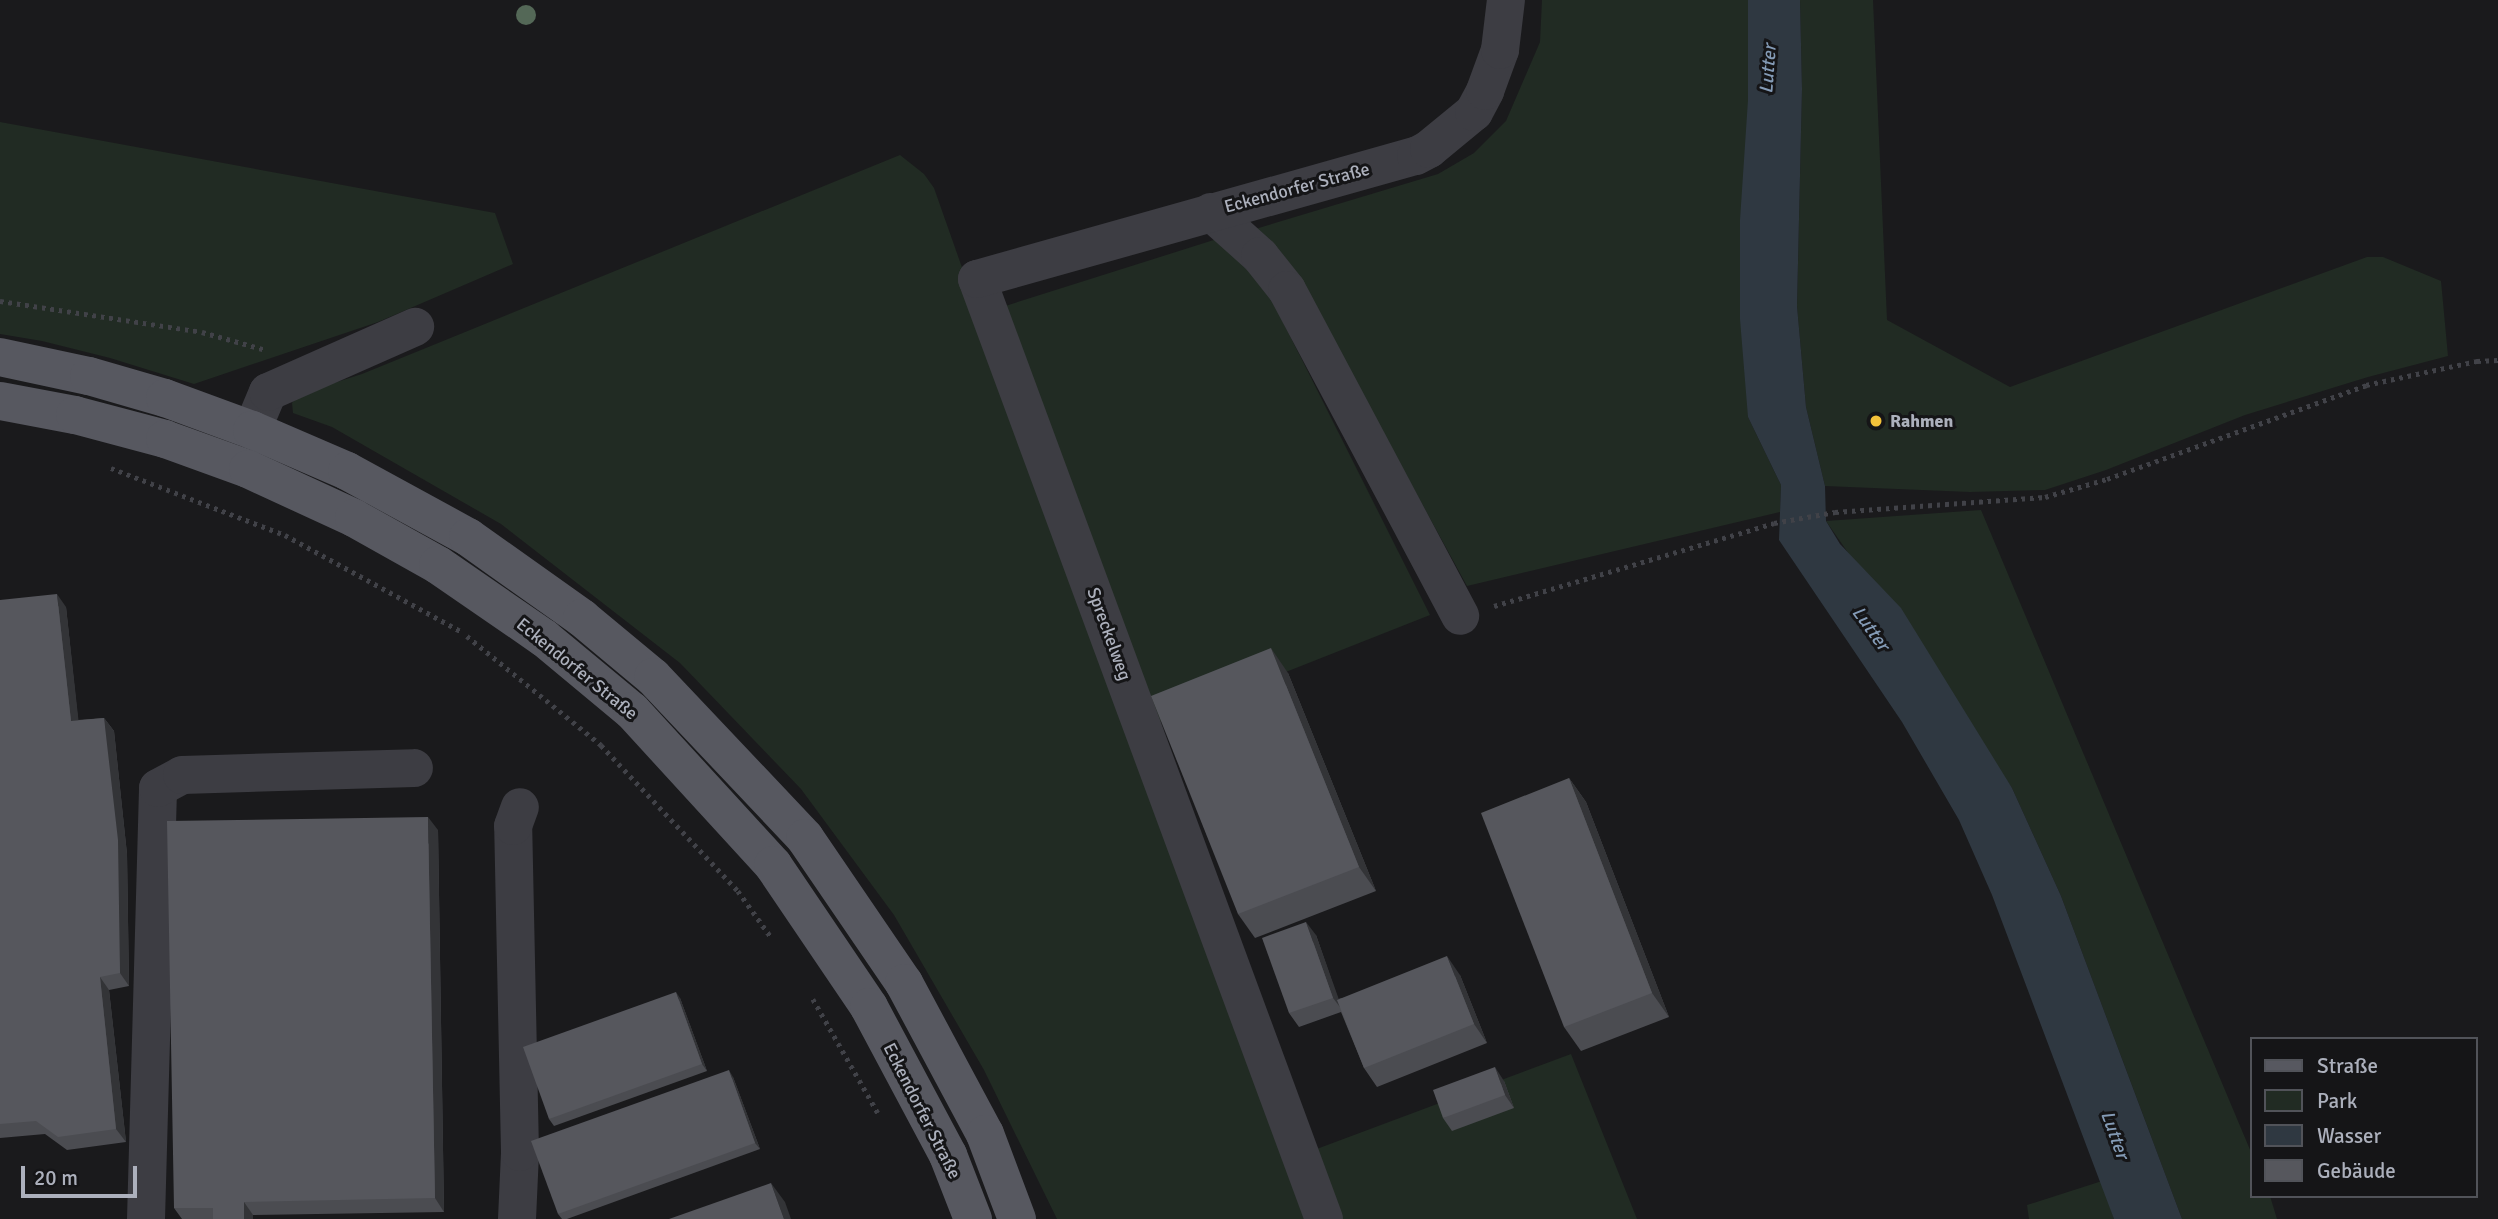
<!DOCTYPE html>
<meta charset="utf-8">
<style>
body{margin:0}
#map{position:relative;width:2498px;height:1219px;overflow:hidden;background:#1a1a1c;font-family:Signika,sans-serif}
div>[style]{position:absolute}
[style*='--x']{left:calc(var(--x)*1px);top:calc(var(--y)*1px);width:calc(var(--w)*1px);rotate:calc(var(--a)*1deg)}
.green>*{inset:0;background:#212b23}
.water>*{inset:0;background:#2f3841}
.path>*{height:4.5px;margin-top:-2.25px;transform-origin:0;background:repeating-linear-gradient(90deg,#414248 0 3.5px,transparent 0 8.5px)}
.minor>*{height:38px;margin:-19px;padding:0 19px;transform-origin:19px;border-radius:19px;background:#3d3d43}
.major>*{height:38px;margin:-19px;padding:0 19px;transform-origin:19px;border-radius:19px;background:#575860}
.trees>*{width:20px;height:20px;margin:-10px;border-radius:50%;background:#546857}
.wall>*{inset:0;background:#4b4c51}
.shaded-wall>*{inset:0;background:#333437}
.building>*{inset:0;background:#56575d}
.dots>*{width:19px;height:19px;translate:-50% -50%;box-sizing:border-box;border:4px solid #151517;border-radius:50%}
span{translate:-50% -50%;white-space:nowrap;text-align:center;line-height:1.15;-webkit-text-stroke:6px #151517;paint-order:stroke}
.street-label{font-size:18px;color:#acb0bc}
.poi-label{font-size:18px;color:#acb0bc;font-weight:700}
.left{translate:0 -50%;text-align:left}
.water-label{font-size:19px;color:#849bb6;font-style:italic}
.legend{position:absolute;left:2250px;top:1037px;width:228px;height:161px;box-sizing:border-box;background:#151517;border:2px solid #515359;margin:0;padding:9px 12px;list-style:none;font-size:21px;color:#acb0bc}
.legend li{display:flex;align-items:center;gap:14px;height:35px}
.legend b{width:35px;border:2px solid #515359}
.scale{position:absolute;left:21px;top:1166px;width:116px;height:32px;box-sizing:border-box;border:4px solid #acb0bc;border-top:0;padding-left:9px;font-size:21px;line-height:24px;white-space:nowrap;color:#acb0bc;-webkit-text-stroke:5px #151517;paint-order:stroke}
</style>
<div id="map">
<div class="green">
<i style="clip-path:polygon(1542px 0,1748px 0,1748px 417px,1781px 485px,1780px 512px,1467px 586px,1293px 268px,1252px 230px,1438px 174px,1474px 153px,1506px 121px,1540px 42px)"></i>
<i style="clip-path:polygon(1800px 0,1873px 0,1887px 320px,2010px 387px,2367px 257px,2383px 257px,2441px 281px,2448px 356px,2368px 377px,2245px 415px,2106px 470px,2045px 490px,1970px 492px,1825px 486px,1806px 407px,1797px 306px,1802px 89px)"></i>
<i style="clip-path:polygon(0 122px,495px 213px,513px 264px,378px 322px,194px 384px,110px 358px,42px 341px,0 334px)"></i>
<i style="clip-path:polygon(900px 155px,924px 174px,934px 188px,1008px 398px,1320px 1219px,1057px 1219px,984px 1070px,894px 915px,801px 789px,680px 663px,501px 524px,332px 427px,293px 413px,292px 403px,299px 394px,362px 374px)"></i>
<i style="clip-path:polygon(1220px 238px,1258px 272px,1430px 615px,1154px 724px,999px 308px)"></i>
<i style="clip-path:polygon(1981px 510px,2251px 1152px,2251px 1196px,2270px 1196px,2277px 1219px,2182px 1219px,2061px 896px,2012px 788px,1826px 521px)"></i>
<i style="clip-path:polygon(1571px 1054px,1637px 1219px,1337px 1219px,1314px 1150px)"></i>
<i style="clip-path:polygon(2102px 1181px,2114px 1219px,2029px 1219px,2027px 1205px)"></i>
</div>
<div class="water">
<i style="clip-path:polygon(1748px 0,1800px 0,1802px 89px,1797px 306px,1806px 407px,1825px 486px,1826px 521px,1840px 544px,1901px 608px,2012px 788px,2061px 896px,2182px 1219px,2114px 1219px,1992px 895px,1959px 820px,1902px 722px,1779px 540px,1781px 485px,1748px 417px,1740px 319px,1740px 220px,1748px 100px)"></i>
</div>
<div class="path">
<i style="--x:0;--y:301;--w:204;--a:8.7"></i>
<i style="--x:202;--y:332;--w:66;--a:15.7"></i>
<i style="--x:111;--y:468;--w:186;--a:21.1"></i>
<i style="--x:285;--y:535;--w:200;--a:28.7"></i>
<i style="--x:1494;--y:606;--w:292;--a:-16.5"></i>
<i style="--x:1774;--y:523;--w:62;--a:-10.2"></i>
<i style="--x:1835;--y:512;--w:211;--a:-4.1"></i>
<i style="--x:2045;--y:497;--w:65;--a:-16.2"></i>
<i style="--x:2107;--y:479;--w:276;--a:-19.9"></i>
<i style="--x:2366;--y:385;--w:114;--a:-12.2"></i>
<i style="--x:2477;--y:361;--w:21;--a:-3"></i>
<i style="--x:467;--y:636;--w:173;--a:39.1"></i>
<i style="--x:601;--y:745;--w:200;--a:46.8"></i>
<i style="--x:738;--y:891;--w:57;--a:54.3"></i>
<i style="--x:813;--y:999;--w:131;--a:60.3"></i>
</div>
<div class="minor">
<i style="--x:1211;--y:212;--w:66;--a:41.9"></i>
<i style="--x:1260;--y:256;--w:43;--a:51.5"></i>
<i style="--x:1287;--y:290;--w:369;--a:62"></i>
<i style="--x:252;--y:430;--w:41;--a:-67.2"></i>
<i style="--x:268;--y:392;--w:161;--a:-23.9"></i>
<i style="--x:146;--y:1219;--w:431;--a:-88.4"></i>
<i style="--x:158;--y:788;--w:27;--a:-28"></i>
<i style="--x:182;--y:775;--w:232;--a:-1.7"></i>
<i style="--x:517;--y:1219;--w:67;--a:-87.4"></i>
<i style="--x:520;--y:1152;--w:326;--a:-91.2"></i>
<i style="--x:513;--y:826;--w:20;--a:-70"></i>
<i style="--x:1324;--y:1219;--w:1002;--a:-110.26"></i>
<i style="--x:977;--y:279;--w:456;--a:-15.7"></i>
<i style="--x:1416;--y:156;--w:15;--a:-28"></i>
<i style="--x:1429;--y:149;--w:58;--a:-39.4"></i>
<i style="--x:1474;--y:112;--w:24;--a:-62"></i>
<i style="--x:1485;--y:91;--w:44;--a:-69.9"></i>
<i style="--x:1500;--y:50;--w:50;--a:-83.2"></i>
</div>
<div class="major">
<i style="--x:0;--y:357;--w:91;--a:12.1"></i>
<i style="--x:89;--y:376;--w:79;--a:16.1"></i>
<i style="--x:165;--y:398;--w:93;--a:20.2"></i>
<i style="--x:252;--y:430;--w:103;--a:23.3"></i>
<i style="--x:347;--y:471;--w:138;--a:28.6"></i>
<i style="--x:468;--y:537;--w:140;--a:35.4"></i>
<i style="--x:582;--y:618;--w:92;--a:39.7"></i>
<i style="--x:653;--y:677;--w:221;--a:46.6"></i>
<i style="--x:805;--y:838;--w:176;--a:55.7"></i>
<i style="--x:904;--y:983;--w:171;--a:61.8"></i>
<i style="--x:985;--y:1134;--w:91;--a:69.4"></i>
<i style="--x:0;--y:401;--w:76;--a:10.6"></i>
<i style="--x:75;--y:415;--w:93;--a:14.9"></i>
<i style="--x:165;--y:439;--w:88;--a:19.9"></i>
<i style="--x:248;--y:469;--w:117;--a:24.8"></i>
<i style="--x:354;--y:518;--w:96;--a:29.2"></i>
<i style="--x:438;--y:565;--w:129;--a:34.6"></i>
<i style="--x:544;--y:638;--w:114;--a:39.7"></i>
<i style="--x:632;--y:711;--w:209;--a:47.5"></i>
<i style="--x:773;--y:865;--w:171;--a:55.9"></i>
<i style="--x:869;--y:1007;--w:168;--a:61.9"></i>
<i style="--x:948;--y:1155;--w:69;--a:68.7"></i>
</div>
<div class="trees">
<i style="left:526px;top:15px"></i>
</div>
<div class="wall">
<i style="clip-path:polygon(0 600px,66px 607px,78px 720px,104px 718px,114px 731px,127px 854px,129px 986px,109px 990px,126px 1142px,67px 1150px,45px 1134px,0 1138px)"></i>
<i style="clip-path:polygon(1288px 673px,1376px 891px,1255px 938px,1238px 914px)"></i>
<i style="clip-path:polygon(1569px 778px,1586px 802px,1669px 1017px,1581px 1051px,1564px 1027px)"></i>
<i style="clip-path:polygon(438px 830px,444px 1212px,253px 1215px,253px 1219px,182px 1219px,174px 1208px)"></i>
<i style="clip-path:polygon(1316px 935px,1338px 999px,1460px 975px,1487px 1043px,1377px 1087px,1364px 1068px,1341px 1012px,1299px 1027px,1289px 1013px)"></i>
<i style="clip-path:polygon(680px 998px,707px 1071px,554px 1126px,549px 1119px)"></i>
<i style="clip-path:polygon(733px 1077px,760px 1149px,567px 1219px,562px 1219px,558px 1214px)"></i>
<i style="clip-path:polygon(1504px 1081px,1514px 1108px,1452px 1131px,1443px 1118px)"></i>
</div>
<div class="shaded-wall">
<i style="clip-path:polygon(57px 594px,66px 607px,80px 734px,71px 721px)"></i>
<i style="clip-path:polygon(1271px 648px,1288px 673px,1376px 891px,1359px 867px)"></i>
<i style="clip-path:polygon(104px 718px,114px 731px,127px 854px,129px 986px,120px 973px)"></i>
<i style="clip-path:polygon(1569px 778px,1586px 802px,1669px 1017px,1652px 993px)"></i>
<i style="clip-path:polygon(428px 817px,438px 830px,444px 1212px,435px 1198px)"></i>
<i style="clip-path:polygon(1306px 922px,1316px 935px,1343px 1011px,1333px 998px)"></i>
<i style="clip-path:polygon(1447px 956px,1460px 975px,1487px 1043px,1474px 1024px)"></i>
<i style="clip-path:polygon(100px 977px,109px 990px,126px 1142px,116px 1129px)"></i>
<i style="clip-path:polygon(676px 992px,680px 998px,707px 1071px,702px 1064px)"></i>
<i style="clip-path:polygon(1495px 1067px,1504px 1081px,1514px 1108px,1505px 1095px)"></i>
<i style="clip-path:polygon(729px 1070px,733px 1077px,760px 1149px,755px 1143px)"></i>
<i style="clip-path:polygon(771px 1183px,785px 1202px,791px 1219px,784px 1219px)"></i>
<i style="clip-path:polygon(244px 1202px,253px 1215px,253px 1219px,244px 1219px)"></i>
</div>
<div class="building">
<i style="clip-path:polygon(57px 594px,71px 721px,104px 718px,118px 840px,120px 973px,100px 977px,116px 1129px,58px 1137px,36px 1121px,0 1124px,0 600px)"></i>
<i style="clip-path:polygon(1271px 648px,1359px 867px,1238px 914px,1151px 696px)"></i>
<i style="clip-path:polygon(1569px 778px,1652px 993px,1564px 1027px,1481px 813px)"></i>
<i style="clip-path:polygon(428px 817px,435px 1198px,244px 1202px,244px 1219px,213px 1219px,213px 1208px,174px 1208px,167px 821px)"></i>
<i style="clip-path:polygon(1306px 922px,1333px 998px,1289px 1013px,1262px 938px)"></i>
<i style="clip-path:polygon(1447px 956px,1474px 1024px,1364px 1068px,1337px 1000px)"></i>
<i style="clip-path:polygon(676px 992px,702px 1064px,549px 1119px,523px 1047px)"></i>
<i style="clip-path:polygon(1495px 1067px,1505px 1095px,1443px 1118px,1433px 1090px)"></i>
<i style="clip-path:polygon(729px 1070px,755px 1143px,558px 1214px,531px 1141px)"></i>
<i style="clip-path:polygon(771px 1183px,784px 1219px,669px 1219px)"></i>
</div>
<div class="dots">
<i style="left:1876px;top:421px;background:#f4c23a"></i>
</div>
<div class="street-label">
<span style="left:1297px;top:188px;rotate:-15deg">Eckendorfer Straße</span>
<span style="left:1109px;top:634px;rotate:70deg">Spreckelweg</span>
<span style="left:577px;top:669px;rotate:39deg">Eckendorfer Straße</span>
<span style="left:922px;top:1111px;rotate:63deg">Eckendorfer Straße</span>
</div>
<div class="poi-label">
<span class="left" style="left:1890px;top:421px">Rahmen</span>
</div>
<div class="water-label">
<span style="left:1769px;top:69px;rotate:-86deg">Lutter</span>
<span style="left:1870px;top:629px;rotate:54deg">Lutter</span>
<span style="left:2114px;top:1135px;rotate:70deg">Lutter</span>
</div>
<ul class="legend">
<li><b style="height:9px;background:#575860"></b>Straße</li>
<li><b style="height:19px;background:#212b23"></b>Park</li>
<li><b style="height:19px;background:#2f3841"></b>Wasser</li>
<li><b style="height:19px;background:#56575d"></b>Gebäude</li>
</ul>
<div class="scale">20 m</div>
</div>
